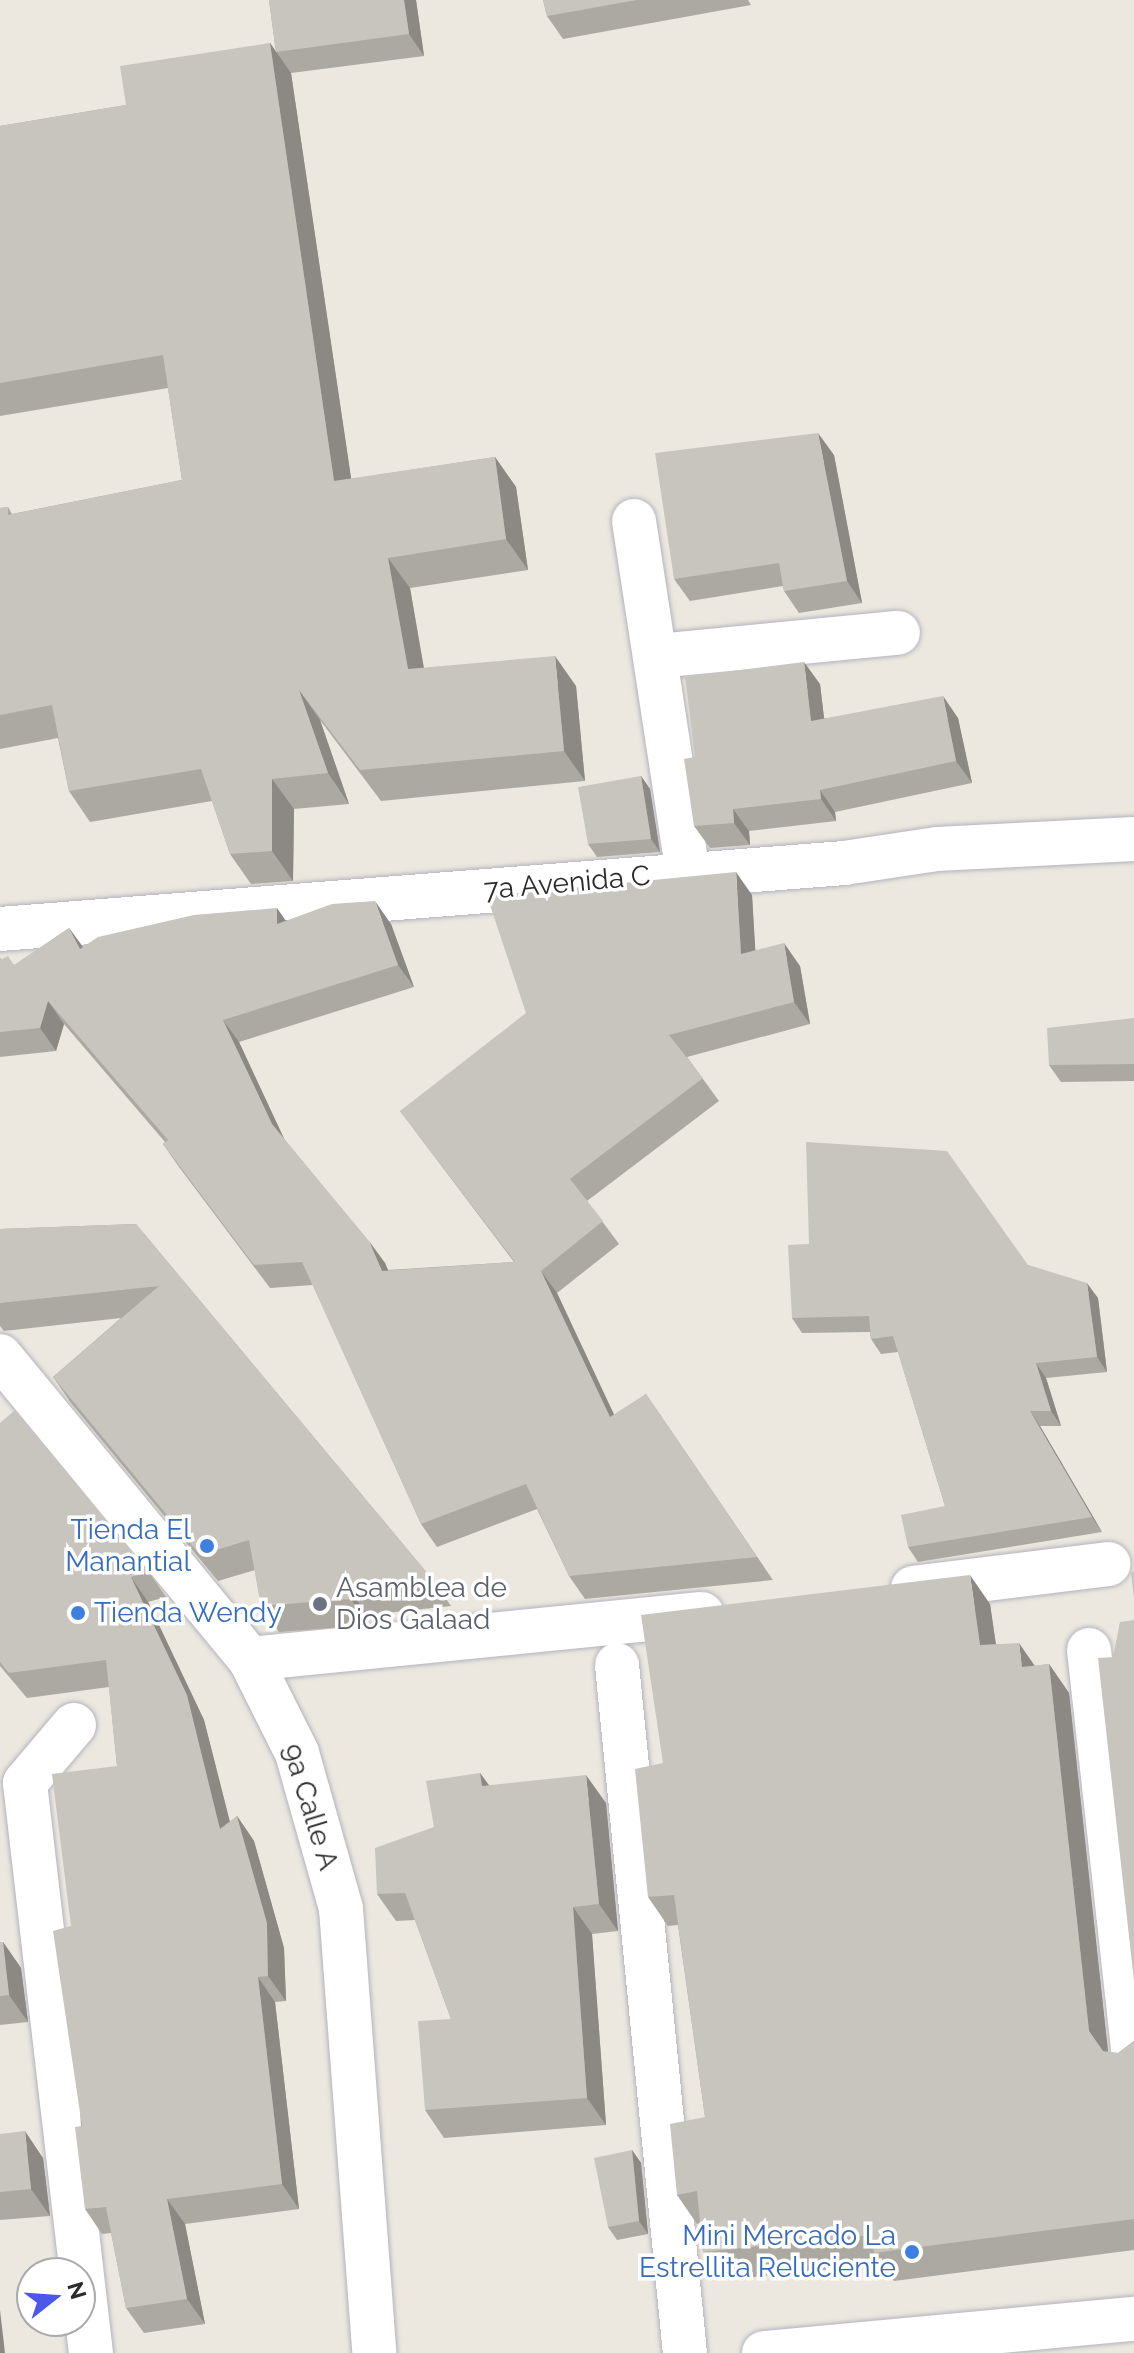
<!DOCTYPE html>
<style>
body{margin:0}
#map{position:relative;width:1134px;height:2353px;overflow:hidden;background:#ece8df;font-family:Raleway,sans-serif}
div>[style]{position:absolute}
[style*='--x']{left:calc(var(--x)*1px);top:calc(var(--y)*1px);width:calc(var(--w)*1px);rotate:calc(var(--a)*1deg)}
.roads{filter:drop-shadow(0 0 2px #b2b3be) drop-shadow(0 0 2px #b2b3be)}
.minor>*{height:44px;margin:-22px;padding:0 22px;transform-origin:22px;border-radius:22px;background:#fff}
.wall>*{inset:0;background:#aca9a3}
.shaded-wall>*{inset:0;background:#8c8985}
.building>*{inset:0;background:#c8c4be}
.dots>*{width:22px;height:22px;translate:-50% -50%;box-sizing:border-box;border:4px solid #fff;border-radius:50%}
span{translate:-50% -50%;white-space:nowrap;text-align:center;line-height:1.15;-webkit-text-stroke:7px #fff;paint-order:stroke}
.street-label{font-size:28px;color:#2b2b2b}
.shop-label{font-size:28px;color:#366cbe}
.right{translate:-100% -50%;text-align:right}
.left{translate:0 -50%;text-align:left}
.worship-label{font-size:28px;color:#5b616d}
.north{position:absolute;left:16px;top:2257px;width:80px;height:80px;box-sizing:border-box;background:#fff;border:2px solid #aaa;border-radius:50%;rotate:73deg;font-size:22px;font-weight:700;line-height:32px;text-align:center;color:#2b2b2b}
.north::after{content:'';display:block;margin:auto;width:28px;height:36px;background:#4c58eb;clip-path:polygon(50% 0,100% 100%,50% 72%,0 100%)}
</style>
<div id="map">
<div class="roads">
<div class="minor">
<i style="--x:634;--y:521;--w:356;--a:81.3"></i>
<i style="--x:657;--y:656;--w:242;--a:-5.5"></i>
<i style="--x:0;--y:929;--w:847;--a:-4.47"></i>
<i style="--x:844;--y:863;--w:94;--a:-8.6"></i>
<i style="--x:937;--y:849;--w:197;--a:-2.9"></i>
<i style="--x:0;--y:1356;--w:393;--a:50.5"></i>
<i style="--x:250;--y:1659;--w:105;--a:63.4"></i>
<i style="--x:297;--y:1753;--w:162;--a:74.2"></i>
<i style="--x:341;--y:1909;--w:445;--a:85.7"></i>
<i style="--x:913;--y:1588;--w:197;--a:-7"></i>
<i style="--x:1089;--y:1650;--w:409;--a:83.7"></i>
<i style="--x:250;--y:1659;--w:454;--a:-5.7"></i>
<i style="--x:617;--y:1665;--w:691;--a:84.36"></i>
<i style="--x:74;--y:1725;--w:76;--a:130.2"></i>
<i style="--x:25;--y:1783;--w:574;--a:83.4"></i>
<i style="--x:764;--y:2353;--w:372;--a:-5.3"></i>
</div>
</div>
<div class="wall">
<i style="clip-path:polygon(269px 0,416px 0,424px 56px,291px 73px,351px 479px,495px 457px,516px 487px,528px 570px,410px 588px,424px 668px,576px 686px,585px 781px,381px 801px,320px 720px,349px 804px,294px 809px,293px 881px,251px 884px,230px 854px,212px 801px,90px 822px,69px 791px,58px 738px,0 749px,0 508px,8px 507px,12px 514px,182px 480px,168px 388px,0 416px,0 126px,126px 105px,270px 43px,276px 52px)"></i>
<i style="clip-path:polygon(543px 0,748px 0,751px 5px,563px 39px,547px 16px)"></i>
<i style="clip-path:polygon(834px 455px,862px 603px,799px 613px,784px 591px,783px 586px,690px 601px,674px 579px)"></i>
<i style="clip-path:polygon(820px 684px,824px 718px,958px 718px,972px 783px,835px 812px,836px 821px,749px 831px,750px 845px,710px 848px,694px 826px,695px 757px)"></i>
<i style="clip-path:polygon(641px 776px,650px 789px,660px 852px,597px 857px,588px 844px)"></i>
<i style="clip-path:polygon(752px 895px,755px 951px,800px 966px,810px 1024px,687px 1057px,719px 1101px,587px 1201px,619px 1244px,557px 1293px,614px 1415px,646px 1394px,773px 1580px,585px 1599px,569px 1576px,537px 1509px,437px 1547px,421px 1524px,313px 1285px,270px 1288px,179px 1167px,163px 1144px,165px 1142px,64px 1024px,56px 1051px,0 1057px,0 957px,1px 960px,15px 965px,69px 928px,83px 947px,285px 920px,391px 924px,414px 987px,239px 1042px,284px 1139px,385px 1263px,388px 1270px,514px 1262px,400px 1111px)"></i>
<i style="clip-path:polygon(1134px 1018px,1134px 1081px,1061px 1082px,1049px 1065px)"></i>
<i style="clip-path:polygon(136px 1224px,433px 1580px,451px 1606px,367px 1615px,369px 1625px,279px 1632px,261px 1606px,255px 1570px,218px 1581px,71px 1403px,53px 1377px,121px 1318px,4px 1331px,0 1326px,0 1229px)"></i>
<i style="clip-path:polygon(1028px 1265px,1098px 1298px,1107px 1372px,1046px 1378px,1061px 1426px,1040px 1426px,1102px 1532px,918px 1562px,908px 1547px,945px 1506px,898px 1352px,881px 1354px,871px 1339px,870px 1332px,802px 1333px,792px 1318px)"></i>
<i style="clip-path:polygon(0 1423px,149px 1572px,166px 1597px,148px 1602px,204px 1720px,230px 1822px,237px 1816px,254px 1841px,284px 1948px,286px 2001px,275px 2002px,299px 2209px,185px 2224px,205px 2324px,144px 2333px,126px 2308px,111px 2233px,102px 2234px,85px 2209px,71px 1926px,117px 1766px,109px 1687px,27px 1698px,0 1666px)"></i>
<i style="clip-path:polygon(990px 1604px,996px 1644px,1035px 1666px,1049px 1664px,1069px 1693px,1108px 2052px,1118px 2053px,1134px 2041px,1134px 2250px,894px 2281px,882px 2264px,723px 2280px,703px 2252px,700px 2223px,697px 2224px,677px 2195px,705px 2117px,678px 1925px,668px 1926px,648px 1897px,663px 1763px)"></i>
<i style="clip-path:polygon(480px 1773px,489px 1785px,606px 1803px,618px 1931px,592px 1934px,606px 2125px,444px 2138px,425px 2110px,451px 2019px,415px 1920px,396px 1921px,377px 1894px)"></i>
<i style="clip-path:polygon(0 1942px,3px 1942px,21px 1968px,28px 2022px,0 2025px)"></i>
<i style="clip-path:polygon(0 2134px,43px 2158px,50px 2216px,0 2220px)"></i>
<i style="clip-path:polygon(632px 2150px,641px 2163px,648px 2234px,617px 2240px,608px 2227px)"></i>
</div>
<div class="shaded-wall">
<i style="clip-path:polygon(404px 0,416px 0,424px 56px,409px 34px)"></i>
<i style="clip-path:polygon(270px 43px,291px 73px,356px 511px,334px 481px)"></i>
<i style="clip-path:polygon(818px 433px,834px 455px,862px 603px,847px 581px)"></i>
<i style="clip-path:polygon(495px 457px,516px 487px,528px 570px,506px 539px)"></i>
<i style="clip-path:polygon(388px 558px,410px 588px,429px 699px,408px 669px)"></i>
<i style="clip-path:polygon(555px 656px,576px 686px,585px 781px,564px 751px)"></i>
<i style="clip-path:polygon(804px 662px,820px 684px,827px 743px,811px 721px)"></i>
<i style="clip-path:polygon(299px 690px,320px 720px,349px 804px,328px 773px)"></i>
<i style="clip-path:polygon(943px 696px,958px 718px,972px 783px,956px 761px)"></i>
<i style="clip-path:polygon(641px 776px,650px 789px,660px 852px,651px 839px)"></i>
<i style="clip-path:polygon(272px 779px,294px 809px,293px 881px,272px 851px)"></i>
<i style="clip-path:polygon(820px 790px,835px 812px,836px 821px,821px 799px)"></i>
<i style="clip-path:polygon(733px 809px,749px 831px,750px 845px,734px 823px)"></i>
<i style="clip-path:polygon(736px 872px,752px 895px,757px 977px,741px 954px)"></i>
<i style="clip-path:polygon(375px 901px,391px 924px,414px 987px,398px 965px)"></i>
<i style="clip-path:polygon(277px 908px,293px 931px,277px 924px)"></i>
<i style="clip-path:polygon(69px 928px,85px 950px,80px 949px)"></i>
<i style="clip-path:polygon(784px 943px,800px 966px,810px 1024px,794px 1002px)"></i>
<i style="clip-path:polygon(48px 1001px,64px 1024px,56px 1051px,40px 1028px)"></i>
<i style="clip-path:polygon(223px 1020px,239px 1042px,288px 1147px,272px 1124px)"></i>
<i style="clip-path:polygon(369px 1241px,385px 1263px,398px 1294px,382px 1271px)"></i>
<i style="clip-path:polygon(541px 1271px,557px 1293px,626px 1440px,610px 1417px)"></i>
<i style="clip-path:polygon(1087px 1283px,1098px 1298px,1107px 1372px,1097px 1357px)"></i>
<i style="clip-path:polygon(1036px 1363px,1046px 1378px,1061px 1426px,1051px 1411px)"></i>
<i style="clip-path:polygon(1030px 1411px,1040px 1426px,1102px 1532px,1092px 1517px)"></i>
<i style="clip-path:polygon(970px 1575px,990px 1604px,1000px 1674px,980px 1645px)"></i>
<i style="clip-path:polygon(131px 1577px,148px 1602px,204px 1720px,238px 1854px,220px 1829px)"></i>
<i style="clip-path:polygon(349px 1589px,367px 1615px,369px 1625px,351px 1599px)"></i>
<i style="clip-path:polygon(1019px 1643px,1039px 1672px,1022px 1667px)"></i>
<i style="clip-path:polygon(1049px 1664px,1069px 1693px,1109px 2060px,1089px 2031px)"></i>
<i style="clip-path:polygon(480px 1773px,500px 1801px,482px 1786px)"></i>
<i style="clip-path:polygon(586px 1775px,606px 1803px,618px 1931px,599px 1904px)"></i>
<i style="clip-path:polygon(237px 1816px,254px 1841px,284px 1948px,286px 2001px,268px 1976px)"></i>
<i style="clip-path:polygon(573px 1907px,592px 1934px,606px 2125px,587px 2098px)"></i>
<i style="clip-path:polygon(3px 1942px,21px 1968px,28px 2022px,9px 1995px)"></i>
<i style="clip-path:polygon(258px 1977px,275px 2002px,299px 2209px,282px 2184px)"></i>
<i style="clip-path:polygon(25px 2131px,43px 2158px,50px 2216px,31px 2189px)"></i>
<i style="clip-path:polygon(632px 2150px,641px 2163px,648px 2234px,639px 2221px)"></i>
<i style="clip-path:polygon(167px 2199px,185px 2224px,205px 2324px,187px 2299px)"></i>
<i style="clip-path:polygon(0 2310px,5px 2353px,0 2353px)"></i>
</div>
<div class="building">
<i style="clip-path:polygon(269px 0,404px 0,409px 34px,276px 52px)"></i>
<i style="clip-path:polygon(543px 0,637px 0,547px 16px)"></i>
<i style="clip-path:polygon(270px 43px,334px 481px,495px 457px,506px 539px,388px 558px,408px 669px,555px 656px,564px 751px,360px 770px,299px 690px,328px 773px,272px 779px,272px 851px,230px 854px,201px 769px,69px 791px,52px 705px,0 715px,0 508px,8px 507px,8px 515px,182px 480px,163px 355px,0 383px,0 126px,126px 105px,120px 66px)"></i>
<i style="clip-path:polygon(818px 433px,847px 581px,784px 591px,779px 563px,674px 579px,655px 453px)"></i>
<i style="clip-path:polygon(804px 662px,811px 721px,943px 696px,956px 761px,820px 790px,821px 799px,733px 809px,734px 823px,694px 826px,684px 759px,695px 757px,685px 677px)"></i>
<i style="clip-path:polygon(641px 776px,651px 839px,588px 844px,578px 787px)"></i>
<i style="clip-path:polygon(736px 872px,741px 954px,784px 943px,794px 1002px,669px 1035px,703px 1078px,570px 1179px,603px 1221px,541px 1271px,610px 1417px,646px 1394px,757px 1557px,569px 1576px,526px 1484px,421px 1524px,302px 1262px,254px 1265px,163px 1144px,168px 1140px,48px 1001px,40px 1028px,0 1032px,0 960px,8px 956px,14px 965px,69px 928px,80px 949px,98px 937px,194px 915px,277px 908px,277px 924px,332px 904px,375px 901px,398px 965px,223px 1020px,272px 1124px,369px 1241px,382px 1271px,515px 1262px,400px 1111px,526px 1013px,487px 896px)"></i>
<i style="clip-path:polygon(1134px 1018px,1134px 1064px,1049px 1065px,1047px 1028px)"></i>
<i style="clip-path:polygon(806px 1142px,947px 1151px,1028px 1265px,1087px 1283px,1097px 1357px,1036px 1363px,1051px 1411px,1030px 1411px,1092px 1517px,908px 1547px,901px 1515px,945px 1506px,893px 1336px,871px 1339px,869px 1316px,792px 1318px,788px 1245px,809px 1244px)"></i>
<i style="clip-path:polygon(136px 1224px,433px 1580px,349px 1589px,351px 1599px,261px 1606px,249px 1540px,200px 1555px,53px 1377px,159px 1286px,0 1303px,0 1229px)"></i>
<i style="clip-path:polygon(15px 1410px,149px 1572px,131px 1577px,187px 1695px,220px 1829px,237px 1816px,267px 1923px,268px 1976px,258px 1977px,282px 2184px,167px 2199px,187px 2299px,126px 2308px,106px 2207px,85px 2209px,75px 2127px,82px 2126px,53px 1931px,71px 1926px,52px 1774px,117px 1766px,106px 1660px,9px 1673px,0 1662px,0 1423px)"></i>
<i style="clip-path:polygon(1131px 1572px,1134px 1572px,1134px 1598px)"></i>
<i style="clip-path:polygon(970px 1575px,980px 1645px,1019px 1643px,1022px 1667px,1049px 1664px,1089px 2031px,1103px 2051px,1118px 2053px,1134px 2041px,1134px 2219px,874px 2253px,872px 2235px,703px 2252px,697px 2191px,677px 2195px,670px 2124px,705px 2117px,682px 1952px,674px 1895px,648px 1897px,635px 1769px,663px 1763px,641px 1615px)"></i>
<i style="clip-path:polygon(1134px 1620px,1134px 1981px,1098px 1658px,1113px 1657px,1120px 1622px)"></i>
<i style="clip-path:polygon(480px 1773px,482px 1786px,586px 1775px,599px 1904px,573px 1907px,587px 2098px,425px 2110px,418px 2021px,451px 2019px,405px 1893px,377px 1894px,375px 1848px,434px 1827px,426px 1781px)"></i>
<i style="clip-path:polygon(0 1942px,3px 1942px,9px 1995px,0 1996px)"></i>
<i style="clip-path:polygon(25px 2131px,31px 2189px,0 2192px,0 2134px)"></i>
<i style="clip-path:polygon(632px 2150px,639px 2221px,608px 2227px,594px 2158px)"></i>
</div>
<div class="dots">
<i style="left:207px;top:1546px;background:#3f7fe0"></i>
<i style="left:320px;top:1604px;background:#6b7280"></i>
<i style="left:78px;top:1613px;background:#3f7fe0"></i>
<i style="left:912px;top:2252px;background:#3f7fe0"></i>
</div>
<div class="street-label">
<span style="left:567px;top:883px;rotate:-5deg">7a Avenida C</span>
<span style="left:310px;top:1807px;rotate:73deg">9a Calle A</span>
</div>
<div class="shop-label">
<span class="right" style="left:191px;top:1546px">Tienda El<br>Manantial</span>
<span class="left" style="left:94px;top:1613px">Tienda Wendy</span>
<span class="right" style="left:896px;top:2252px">Mini Mercado La<br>Estrellita Reluciente</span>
</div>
<div class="worship-label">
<span class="left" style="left:336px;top:1604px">Asamblea de<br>Dios Galaad</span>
</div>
<div class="north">N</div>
</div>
